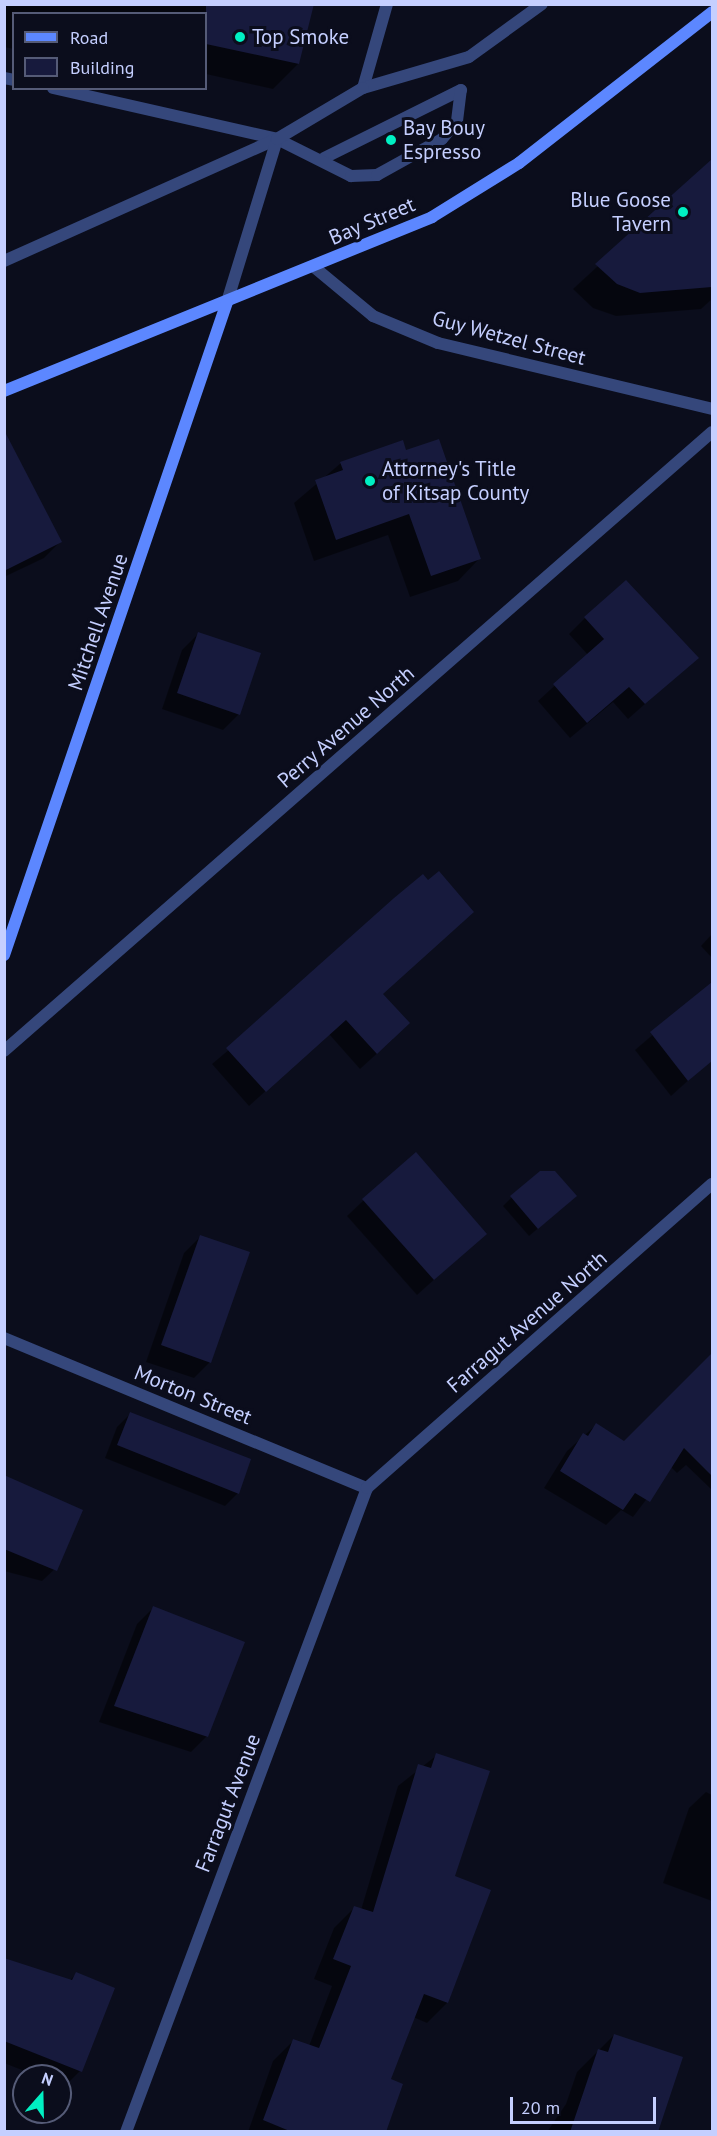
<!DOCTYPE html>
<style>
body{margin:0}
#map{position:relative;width:717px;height:2136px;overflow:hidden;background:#0b0d1c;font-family:"PT Sans",sans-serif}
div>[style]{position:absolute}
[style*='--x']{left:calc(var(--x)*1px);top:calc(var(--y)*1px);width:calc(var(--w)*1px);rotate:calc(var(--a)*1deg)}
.shadow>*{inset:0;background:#0007}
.building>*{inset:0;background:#171a3d}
.lane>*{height:12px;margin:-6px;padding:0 6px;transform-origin:6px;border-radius:6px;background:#35477b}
.street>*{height:12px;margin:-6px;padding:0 6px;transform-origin:6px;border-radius:6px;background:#35477b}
.secondary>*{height:12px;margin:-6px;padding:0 6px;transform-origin:6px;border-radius:6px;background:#5c87ff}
.dots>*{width:16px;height:16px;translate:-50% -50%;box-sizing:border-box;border:3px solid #0b0d1c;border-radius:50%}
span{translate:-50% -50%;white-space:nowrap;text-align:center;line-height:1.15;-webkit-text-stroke:6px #0b0d1c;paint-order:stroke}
.poi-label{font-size:21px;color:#c5cfff}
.left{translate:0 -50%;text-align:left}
.right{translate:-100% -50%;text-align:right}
.street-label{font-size:21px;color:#c5cfff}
.frame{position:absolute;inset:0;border:6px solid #c5cfff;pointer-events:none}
.legend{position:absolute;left:12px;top:12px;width:195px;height:78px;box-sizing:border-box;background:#0b0d1c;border:2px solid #555b77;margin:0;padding:8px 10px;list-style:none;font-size:18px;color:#c5cfff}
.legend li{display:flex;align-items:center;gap:12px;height:30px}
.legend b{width:30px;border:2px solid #555b77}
.north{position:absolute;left:12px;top:2064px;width:60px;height:60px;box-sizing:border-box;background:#0b0d1c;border:2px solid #555b77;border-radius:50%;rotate:20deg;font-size:16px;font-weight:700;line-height:24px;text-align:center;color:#c5cfff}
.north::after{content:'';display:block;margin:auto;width:21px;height:27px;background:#00f0c3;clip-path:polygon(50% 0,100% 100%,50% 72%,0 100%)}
.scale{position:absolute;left:510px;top:2097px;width:146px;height:27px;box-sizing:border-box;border:3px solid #c5cfff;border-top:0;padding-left:8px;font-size:18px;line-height:21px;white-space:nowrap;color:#c5cfff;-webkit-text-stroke:4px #0b0d1c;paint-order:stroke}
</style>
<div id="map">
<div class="shadow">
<i style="clip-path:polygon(4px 4px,313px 4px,298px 64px,273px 89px,206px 74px,206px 14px,14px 14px,14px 49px,4px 47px)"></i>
<i style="clip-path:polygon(712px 161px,712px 299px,701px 309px,616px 316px,593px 308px,573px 289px)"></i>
<i style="clip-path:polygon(405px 452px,479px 559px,458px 581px,410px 597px,388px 535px,314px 561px,294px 503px,341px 463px)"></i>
<i style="clip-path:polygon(4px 454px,60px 542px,44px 558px,4px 577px)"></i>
<i style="clip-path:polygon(585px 618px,697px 658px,628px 719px,613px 702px,570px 738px,538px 701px,588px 655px,569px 634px)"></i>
<i style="clip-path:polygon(198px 634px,239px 714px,223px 730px,162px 709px,182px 650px)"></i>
<i style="clip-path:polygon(428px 882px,381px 994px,393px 1039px,360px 1069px,329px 1034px,249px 1106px,212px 1064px)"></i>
<i style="clip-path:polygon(712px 934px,712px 958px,701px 946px)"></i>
<i style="clip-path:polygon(712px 984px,712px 1059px,671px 1096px,635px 1050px)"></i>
<i style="clip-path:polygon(512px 1197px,567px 1204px,529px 1236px,503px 1206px)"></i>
<i style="clip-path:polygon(364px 1200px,485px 1234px,417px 1295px,347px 1216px)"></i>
<i style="clip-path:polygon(201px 1236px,210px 1362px,194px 1378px,146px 1362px,184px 1253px)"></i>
<i style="clip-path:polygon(712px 1373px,712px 1490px,686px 1465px,677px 1473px,671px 1467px,633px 1517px,621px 1510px,606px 1525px,544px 1488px,567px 1451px,596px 1425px,624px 1443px)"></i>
<i style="clip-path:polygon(130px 1414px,238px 1493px,225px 1506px,105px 1458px,117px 1427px)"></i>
<i style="clip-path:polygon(4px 1478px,59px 1565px,42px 1581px,4px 1571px)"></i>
<i style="clip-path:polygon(153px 1608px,207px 1736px,191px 1752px,99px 1722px,137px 1624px)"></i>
<i style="clip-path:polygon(437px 1755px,453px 1877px,489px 1891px,447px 2003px,427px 2023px,413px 2017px,389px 2080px,385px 2132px,248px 2132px,273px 2061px,293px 2041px,309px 2046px,332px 1986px,314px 1979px,334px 1928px,354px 1908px,361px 1910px,398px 1786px)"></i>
<i style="clip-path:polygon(706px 1792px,712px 1795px,712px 1901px,663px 1883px,689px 1808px)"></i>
<i style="clip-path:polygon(4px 1967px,69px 1981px,76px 1974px,80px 2071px,64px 2087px,60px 2076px,37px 2076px,4px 2063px)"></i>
<i style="clip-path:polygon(614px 2035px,656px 2132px,547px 2132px,566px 2104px,577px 2072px)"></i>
</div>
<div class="building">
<i style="clip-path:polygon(206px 4px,314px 4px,299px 64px,206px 44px)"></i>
<i style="clip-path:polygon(712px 159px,712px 287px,640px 293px,617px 284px,595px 264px)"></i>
<i style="clip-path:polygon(4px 430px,62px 542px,4px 571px)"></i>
<i style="clip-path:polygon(439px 439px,481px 559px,431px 576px,409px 514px,336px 540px,315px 480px,343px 470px,340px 462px,403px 440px,406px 450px)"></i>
<i style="clip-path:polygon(626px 580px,699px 658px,645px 704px,629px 687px,587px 723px,553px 684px,604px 639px,584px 617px)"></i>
<i style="clip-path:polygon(198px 632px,261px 653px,240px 715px,177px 693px)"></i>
<i style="clip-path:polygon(439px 871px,474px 912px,383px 994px,410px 1023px,377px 1054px,346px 1020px,266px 1092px,226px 1048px,394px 898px,423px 874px,428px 880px)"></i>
<i style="clip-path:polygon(712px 982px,712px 1061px,688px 1081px,650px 1032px)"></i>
<i style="clip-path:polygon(416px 1152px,487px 1234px,434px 1280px,362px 1199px)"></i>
<i style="clip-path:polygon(540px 1171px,555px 1171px,577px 1196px,538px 1229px,510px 1196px)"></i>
<i style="clip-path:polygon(200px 1235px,250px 1252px,211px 1363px,161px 1345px)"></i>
<i style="clip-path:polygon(712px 1353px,712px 1476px,684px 1448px,650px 1502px,635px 1493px,623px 1510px,560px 1471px,583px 1433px,588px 1436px,596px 1423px,624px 1441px)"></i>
<i style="clip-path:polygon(130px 1412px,251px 1459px,239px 1494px,117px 1445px)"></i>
<i style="clip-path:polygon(4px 1475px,83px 1510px,57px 1571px,4px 1549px)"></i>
<i style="clip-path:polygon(153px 1606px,245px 1642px,208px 1737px,114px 1706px)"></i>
<i style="clip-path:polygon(436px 1753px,490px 1771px,455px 1876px,491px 1890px,448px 2003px,424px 1994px,391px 2079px,403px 2084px,386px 2132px,292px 2132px,263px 2120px,293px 2039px,319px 2048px,351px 1966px,333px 1959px,354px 1906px,373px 1912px,418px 1764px,431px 1768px)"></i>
<i style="clip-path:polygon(4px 1958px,72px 1980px,76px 1972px,115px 1988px,82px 2072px,4px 2041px)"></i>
<i style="clip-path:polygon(614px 2034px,683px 2057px,658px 2132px,570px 2132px,598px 2049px,608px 2052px)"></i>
</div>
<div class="lane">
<i style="--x:387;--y:4;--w:87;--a:105.9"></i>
<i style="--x:363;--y:88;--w:110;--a:-16.3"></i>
<i style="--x:469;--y:57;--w:90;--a:-36"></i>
<i style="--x:4;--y:78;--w:10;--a:11"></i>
<i style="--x:53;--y:88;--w:230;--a:12.8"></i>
<i style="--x:324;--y:158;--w:153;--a:-26.4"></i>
<i style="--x:4;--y:261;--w:299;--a:-24.1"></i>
<i style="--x:277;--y:139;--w:83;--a:26.6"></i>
<i style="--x:351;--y:176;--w:26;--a:-2"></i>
<i style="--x:377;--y:175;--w:74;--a:-29"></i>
<i style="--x:442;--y:139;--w:23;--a:-50"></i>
<i style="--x:457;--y:121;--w:31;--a:-83"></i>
<i style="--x:227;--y:302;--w:170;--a:-72.9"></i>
<i style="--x:277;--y:139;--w:100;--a:-30.7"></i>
</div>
<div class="street">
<i style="--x:314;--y:267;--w:77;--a:39.7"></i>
<i style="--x:373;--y:316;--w:70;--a:22.6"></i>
<i style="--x:438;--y:343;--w:282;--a:13.5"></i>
<i style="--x:4;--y:1051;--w:940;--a:-41.16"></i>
<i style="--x:4;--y:1338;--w:393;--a:22.5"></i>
<i style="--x:126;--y:2132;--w:688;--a:-69.48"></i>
<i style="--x:367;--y:1488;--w:460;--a:-41.4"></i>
</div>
<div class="secondary">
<i style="--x:4;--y:391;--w:462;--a:-22.1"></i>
<i style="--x:432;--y:217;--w:102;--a:-31.8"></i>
<i style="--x:519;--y:163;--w:245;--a:-38"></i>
<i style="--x:4;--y:955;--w:690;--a:-71.14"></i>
</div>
<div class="dots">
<i style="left:240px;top:37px;background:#00f0c3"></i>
<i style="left:391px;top:140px;background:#00f0c3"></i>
<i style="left:683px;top:212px;background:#00f0c3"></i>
<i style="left:370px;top:481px;background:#00f0c3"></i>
</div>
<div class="poi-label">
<span class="left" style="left:252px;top:37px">Top Smoke</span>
<span class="left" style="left:403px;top:140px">Bay Bouy<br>Espresso</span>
<span class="right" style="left:671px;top:212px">Blue Goose<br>Tavern</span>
<span class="left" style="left:382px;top:481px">Attorney's Title<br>of Kitsap County</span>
</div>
<div class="street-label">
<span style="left:372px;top:221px;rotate:-23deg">Bay Street</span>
<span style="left:509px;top:338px;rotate:15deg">Guy Wetzel Street</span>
<span style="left:98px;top:622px;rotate:-71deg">Mitchell Avenue</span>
<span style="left:346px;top:727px;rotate:-41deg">Perry Avenue North</span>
<span style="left:527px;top:1322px;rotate:-41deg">Farragut Avenue North</span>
<span style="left:193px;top:1395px;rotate:22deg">Morton Street</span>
<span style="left:228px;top:1803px;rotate:-69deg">Farragut Avenue</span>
</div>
<div class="frame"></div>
<ul class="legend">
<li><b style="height:8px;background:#5c87ff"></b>Road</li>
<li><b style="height:16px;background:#171a3d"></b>Building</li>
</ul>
<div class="north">N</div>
<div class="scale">20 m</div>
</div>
